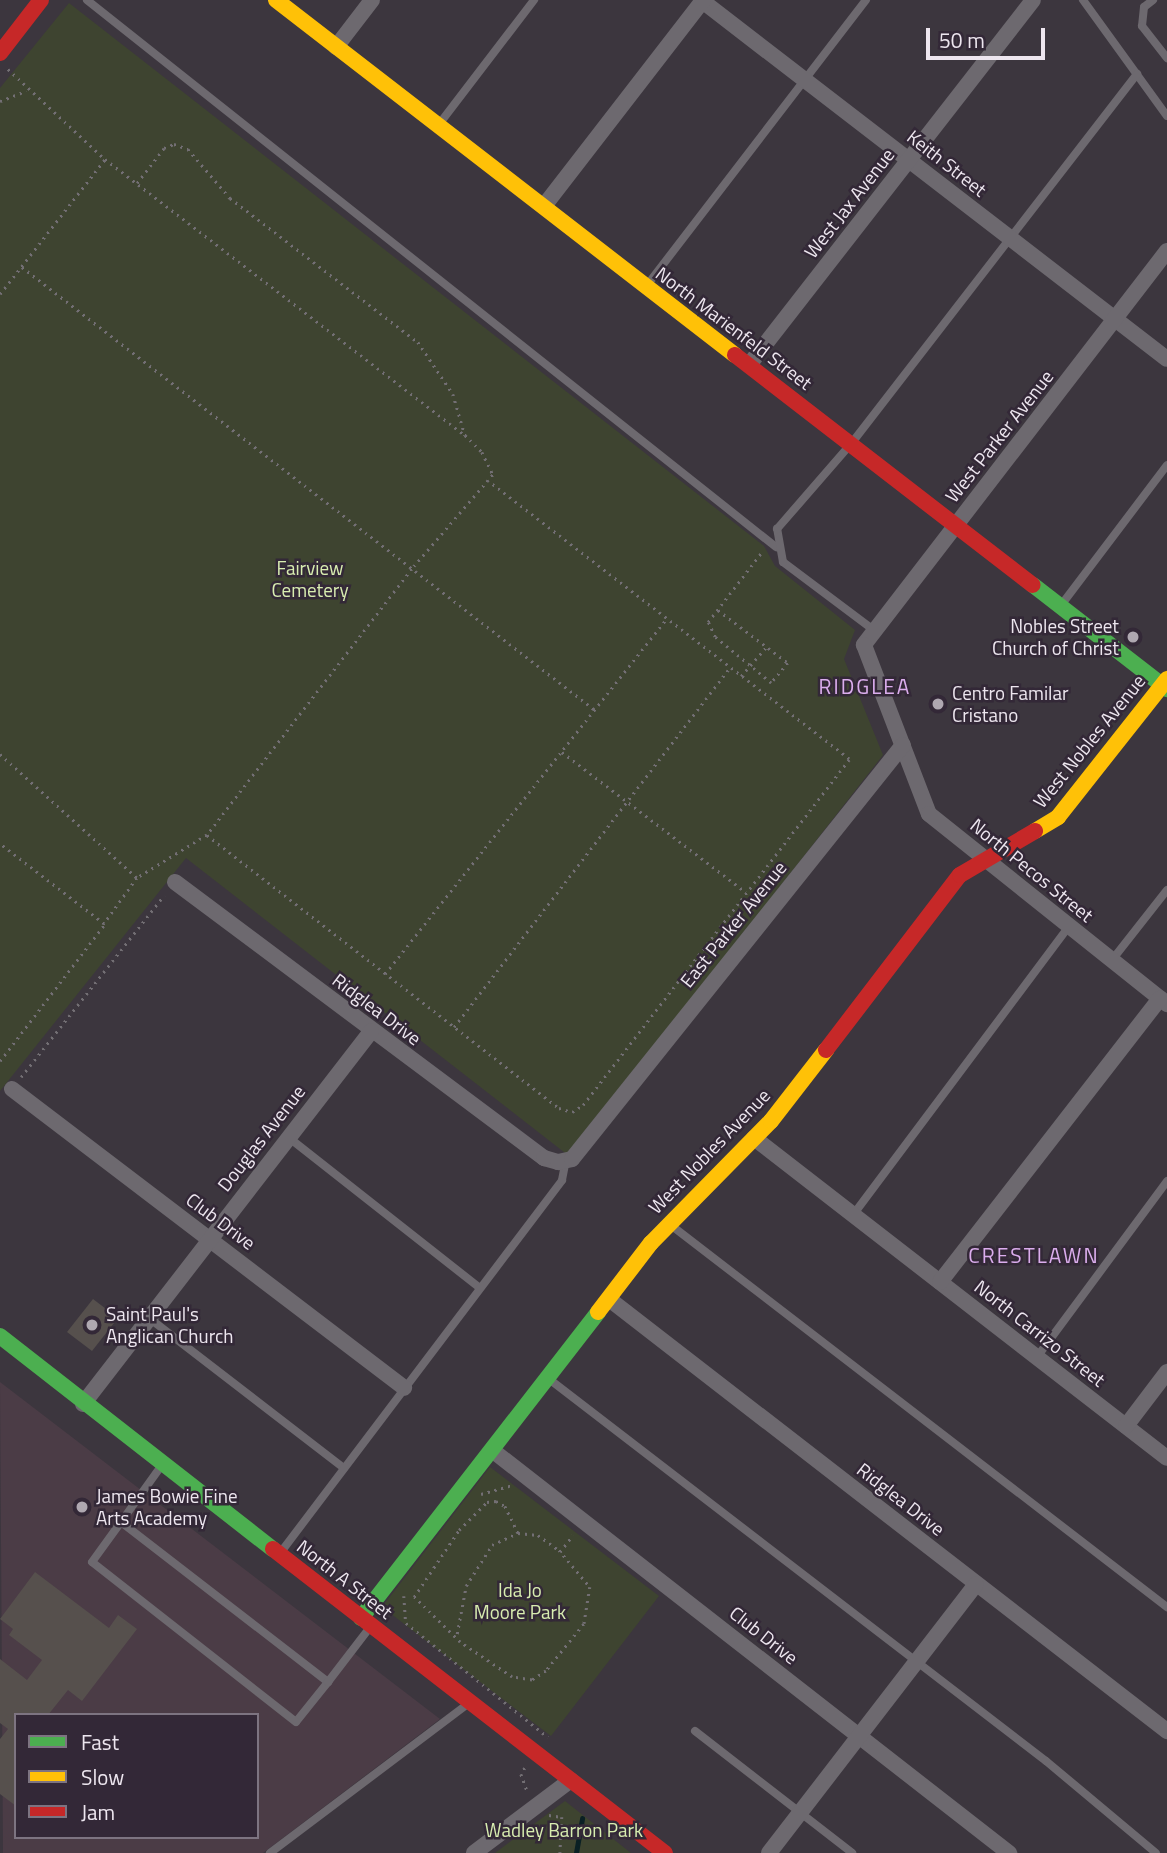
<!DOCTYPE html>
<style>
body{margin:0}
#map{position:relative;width:1167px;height:1853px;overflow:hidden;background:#3c363e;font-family:"Titillium Web",sans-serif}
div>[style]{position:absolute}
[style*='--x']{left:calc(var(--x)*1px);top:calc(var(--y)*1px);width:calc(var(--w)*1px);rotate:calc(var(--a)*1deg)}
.education>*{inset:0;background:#4b3c46}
.green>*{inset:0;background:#3e4430}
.stream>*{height:4.5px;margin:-2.25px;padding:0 2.25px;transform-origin:2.25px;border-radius:2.25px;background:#0a2024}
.building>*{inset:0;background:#56504d}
.path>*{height:2.5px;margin-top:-1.25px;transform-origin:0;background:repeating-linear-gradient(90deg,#736f74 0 2px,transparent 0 7px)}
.lane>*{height:8px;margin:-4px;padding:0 4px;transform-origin:4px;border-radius:4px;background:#6d696f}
.street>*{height:16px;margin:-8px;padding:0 8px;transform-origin:8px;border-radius:8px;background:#6d696f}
.fast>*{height:16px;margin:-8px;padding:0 8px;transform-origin:8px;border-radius:8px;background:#4caf50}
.slow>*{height:16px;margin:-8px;padding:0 8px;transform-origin:8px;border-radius:8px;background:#ffc107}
.jam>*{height:16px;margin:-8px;padding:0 8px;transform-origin:8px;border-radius:8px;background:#c62828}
.dots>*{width:19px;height:19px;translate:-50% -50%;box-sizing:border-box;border:4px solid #332837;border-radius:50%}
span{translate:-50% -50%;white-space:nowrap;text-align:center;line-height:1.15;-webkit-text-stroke:5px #332837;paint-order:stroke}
.street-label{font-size:19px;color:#ede6ef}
.park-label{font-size:19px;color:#d8edb0}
.poi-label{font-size:19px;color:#ede6ef}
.right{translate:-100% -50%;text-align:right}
.left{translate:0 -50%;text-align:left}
.neighbourhood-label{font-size:21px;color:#dbaded;letter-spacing:2px}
.legend{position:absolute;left:14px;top:1713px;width:245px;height:126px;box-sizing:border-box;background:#332837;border:2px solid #7d7481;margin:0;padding:9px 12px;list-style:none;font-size:21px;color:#ede6ef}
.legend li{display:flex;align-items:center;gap:14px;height:35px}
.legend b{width:35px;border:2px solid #7d7481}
.scale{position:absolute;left:926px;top:28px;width:119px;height:32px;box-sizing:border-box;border:4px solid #ede6ef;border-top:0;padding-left:9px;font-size:21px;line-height:24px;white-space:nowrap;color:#ede6ef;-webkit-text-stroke:5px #332837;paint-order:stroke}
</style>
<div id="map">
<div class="education">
<i style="clip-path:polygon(evenodd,0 1382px,440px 1719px,263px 1853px,3px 1853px,0 1382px,16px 1715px,257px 1715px,257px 1837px,16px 1837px,16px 1715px)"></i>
</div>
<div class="green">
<i style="clip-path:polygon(69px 3px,764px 546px,775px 566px,855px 630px,844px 659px,883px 755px,569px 1156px,186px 858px,0 1091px,0 88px)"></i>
<i style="clip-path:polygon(490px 1467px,659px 1596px,551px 1736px,382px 1607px)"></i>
<i style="clip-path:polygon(565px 1801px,631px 1853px,495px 1853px)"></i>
</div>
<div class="stream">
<i style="--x:576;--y:1853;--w:35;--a:-80"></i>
</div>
<div class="building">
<i style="clip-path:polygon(93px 1299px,118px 1318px,92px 1351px,67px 1332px)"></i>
<i style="clip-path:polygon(35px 1572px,109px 1628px,118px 1615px,137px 1629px,82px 1701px,68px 1690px,48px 1715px,16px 1715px,16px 1806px,0 1794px,0 1739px,8px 1729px,0 1723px,0 1659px,27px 1680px,42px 1660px,9px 1635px,13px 1629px,0 1619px)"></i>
</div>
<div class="path">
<i style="--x:8;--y:69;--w:132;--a:42.9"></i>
<i style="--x:0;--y:101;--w:28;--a:-21"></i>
<i style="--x:137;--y:183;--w:44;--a:-52.4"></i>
<i style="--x:164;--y:148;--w:11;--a:-22"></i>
<i style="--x:174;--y:144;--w:15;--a:20"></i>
<i style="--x:188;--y:149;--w:65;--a:49.4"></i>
<i style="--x:230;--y:198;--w:237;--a:37.5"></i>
<i style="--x:418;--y:342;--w:63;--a:56.1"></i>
<i style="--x:453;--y:394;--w:43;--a:73.7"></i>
<i style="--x:22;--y:267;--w:724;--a:37.71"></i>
<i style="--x:0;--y:294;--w:171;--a:-52.1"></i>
<i style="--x:105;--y:159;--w:454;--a:37.5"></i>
<i style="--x:465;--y:435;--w:24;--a:45"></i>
<i style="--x:482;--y:452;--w:25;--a:64"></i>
<i style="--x:493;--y:475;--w:124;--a:130.8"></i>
<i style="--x:412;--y:569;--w:336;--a:127.6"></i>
<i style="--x:207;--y:835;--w:82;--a:148.4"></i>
<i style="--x:137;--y:878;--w:57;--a:125.7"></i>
<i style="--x:104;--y:924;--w:131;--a:-142.4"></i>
<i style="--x:718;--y:610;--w:88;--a:37.1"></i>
<i style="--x:788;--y:663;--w:26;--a:130"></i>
<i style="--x:771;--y:683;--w:72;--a:-140.6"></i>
<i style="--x:715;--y:637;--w:17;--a:-115"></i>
<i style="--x:708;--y:622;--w:88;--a:-52.4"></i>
<i style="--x:741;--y:676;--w:38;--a:-49"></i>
<i style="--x:562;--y:752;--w:231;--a:37.3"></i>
<i style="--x:0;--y:754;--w:185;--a:42.1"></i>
<i style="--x:207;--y:835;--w:445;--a:37.8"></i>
<i style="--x:559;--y:1108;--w:14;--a:17"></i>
<i style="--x:572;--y:1112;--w:13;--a:-32"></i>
<i style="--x:583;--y:1105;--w:436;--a:-52.4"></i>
<i style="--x:849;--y:759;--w:456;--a:-142.4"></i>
<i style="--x:385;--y:974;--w:452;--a:-51.6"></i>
<i style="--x:454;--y:1027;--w:451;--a:-52.5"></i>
<i style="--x:0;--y:1061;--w:171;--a:-52.6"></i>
<i style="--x:21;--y:1077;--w:231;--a:-51.8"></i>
<i style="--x:481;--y:1494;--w:32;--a:-16"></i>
<i style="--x:496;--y:1501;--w:10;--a:29"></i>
<i style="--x:505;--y:1506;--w:30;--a:64"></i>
<i style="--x:518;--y:1533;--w:20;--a:6"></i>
<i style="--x:538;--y:1535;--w:26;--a:36"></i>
<i style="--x:559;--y:1550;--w:48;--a:50"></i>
<i style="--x:590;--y:1587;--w:37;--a:99"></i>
<i style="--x:584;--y:1624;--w:60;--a:129"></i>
<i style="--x:546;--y:1671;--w:17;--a:147"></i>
<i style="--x:532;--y:1680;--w:20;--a:-171"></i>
<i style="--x:512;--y:1677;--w:63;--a:-146.1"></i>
<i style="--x:460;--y:1642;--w:64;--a:-135.6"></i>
<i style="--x:414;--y:1597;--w:81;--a:-56.1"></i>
<i style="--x:459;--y:1530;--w:40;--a:-45"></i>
<i style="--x:487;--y:1502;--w:9;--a:-6"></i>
<i style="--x:560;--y:1552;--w:21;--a:-53"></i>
<i style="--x:404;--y:1596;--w:27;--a:86"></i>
<i style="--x:406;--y:1623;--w:182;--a:38.8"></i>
<i style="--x:457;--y:1634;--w:49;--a:-79.4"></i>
<i style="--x:466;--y:1586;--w:49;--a:-57.6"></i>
<i style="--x:492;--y:1545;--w:29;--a:-25"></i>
<i style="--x:525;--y:1768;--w:7;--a:124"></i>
<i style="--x:521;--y:1774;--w:20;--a:70"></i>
<i style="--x:549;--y:1815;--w:13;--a:9"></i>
<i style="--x:562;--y:1817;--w:36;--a:93"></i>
</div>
<div class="lane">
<i style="--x:87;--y:0;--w:880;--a:38.45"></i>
<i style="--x:1083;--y:0;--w:143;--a:54.1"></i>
<i style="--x:1153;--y:0;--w:11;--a:142"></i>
<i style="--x:1144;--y:7;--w:19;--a:96"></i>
<i style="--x:1142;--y:26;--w:41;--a:52"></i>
<i style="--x:440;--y:123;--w:155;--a:-52.6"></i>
<i style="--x:648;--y:284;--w:358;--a:-52.5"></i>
<i style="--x:1062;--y:604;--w:174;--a:-52.9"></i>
<i style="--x:875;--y:631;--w:115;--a:-143.1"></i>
<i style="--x:783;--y:562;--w:34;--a:-100"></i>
<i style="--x:777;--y:529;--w:113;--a:-49"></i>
<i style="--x:851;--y:444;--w:468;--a:-52.3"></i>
<i style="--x:1112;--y:960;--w:89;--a:-51.8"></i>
<i style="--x:288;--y:1137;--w:244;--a:38.2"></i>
<i style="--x:853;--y:1215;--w:361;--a:-53.2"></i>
<i style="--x:672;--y:1226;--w:625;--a:37.59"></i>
<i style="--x:149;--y:1318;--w:246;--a:37.6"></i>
<i style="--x:1037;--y:1357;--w:219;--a:-53.5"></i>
<i style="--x:549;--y:1379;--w:627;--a:37.55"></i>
<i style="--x:1046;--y:1761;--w:143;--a:39.9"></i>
<i style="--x:121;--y:1522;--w:262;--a:37.7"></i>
<i style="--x:328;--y:1682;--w:51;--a:128.7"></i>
<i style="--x:296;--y:1722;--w:259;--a:-141.9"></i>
<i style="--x:92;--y:1562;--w:49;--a:-54.1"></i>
<i style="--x:121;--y:1522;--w:70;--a:-54.3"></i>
<i style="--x:281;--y:1552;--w:466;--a:-52.9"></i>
<i style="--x:562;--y:1180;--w:20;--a:-79"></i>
<i style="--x:328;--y:1682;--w:71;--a:-52.5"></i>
<i style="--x:695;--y:1731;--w:199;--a:37.8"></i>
<i style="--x:270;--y:1853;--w:249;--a:-37"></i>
</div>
<div class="street">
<i style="--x:701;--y:0;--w:588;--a:37.61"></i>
<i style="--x:336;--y:47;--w:59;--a:-52.5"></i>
<i style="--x:544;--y:206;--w:260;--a:-52.3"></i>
<i style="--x:1167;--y:251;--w:497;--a:127.6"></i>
<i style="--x:864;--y:645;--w:181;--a:69"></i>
<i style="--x:929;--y:814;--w:305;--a:38.6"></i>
<i style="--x:749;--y:365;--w:462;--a:-52.1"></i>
<i style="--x:175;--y:882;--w:461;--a:36.8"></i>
<i style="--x:544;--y:1158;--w:15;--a:16"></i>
<i style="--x:558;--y:1162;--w:14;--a:-12"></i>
<i style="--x:572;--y:1159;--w:530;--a:-51.36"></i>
<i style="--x:12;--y:1089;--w:493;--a:37.3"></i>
<i style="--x:754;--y:1138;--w:522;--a:37.77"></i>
<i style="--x:940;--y:1282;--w:359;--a:-52.2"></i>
<i style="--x:609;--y:1299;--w:706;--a:37.75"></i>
<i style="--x:83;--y:1404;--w:471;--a:-52.3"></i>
<i style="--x:1126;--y:1426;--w:68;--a:-52.8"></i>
<i style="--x:492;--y:1450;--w:656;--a:37.94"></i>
<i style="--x:474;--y:1853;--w:121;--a:-37"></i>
<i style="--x:769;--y:1853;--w:339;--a:-52.4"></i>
</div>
<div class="fast">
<i style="--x:1033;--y:585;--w:170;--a:37.8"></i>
<i style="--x:0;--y:1336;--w:346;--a:38"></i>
<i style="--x:361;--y:1618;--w:387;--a:-52.2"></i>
</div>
<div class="slow">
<i style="--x:276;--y:0;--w:580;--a:37.72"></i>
<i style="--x:1035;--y:831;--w:27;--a:-31"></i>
<i style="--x:1058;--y:817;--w:176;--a:-51.7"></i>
<i style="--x:598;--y:1312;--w:87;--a:-52.5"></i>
<i style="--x:651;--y:1243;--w:171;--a:-45.5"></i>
<i style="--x:771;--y:1121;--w:90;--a:-52.2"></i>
</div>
<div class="jam">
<i style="--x:0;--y:53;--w:67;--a:-52.3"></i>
<i style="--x:735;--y:355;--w:376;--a:37.7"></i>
<i style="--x:826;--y:1050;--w:220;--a:-52.6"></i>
<i style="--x:960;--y:875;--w:87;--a:-30.4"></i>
<i style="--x:273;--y:1549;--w:496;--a:37.8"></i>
</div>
<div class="dots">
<i style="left:1133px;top:637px;background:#afa8b1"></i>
<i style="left:938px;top:704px;background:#afa8b1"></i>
<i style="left:92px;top:1325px;background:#afa8b1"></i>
<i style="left:82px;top:1507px;background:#afa8b1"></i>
</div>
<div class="street-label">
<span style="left:947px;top:163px;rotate:38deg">Keith Street</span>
<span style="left:849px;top:203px;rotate:-52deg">West Jax Avenue</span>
<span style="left:734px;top:328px;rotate:37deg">North Marienfeld Street</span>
<span style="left:999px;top:436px;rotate:-52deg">West Parker Avenue</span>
<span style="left:1089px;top:741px;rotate:-51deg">West Nobles Avenue</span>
<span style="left:1032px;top:870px;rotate:39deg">North Pecos Street</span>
<span style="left:733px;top:924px;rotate:-51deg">East Parker Avenue</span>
<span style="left:377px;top:1009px;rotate:37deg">Ridglea Drive</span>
<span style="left:261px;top:1138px;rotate:-52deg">Douglas Avenue</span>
<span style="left:709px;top:1151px;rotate:-46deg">West Nobles Avenue</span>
<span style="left:221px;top:1221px;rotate:37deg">Club Drive</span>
<span style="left:1040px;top:1333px;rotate:38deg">North Carrizo Street</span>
<span style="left:901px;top:1499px;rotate:38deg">Ridglea Drive</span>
<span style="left:345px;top:1579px;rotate:38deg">North A Street</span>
<span style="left:764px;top:1635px;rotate:38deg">Club Drive</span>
</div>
<div class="park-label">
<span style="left:310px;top:579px">Fairview<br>Cemetery</span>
<span style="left:520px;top:1601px">Ida Jo<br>Moore Park</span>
<span style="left:564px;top:1830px">Wadley Barron Park</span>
</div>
<div class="poi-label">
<span class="right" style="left:1119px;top:637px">Nobles Street<br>Church of Christ</span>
<span class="left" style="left:952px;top:704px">Centro Familar<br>Cristano</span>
<span class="left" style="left:106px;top:1325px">Saint Paul's<br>Anglican Church</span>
<span class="left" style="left:96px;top:1507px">James Bowie Fine<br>Arts Academy</span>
</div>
<div class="neighbourhood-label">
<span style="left:865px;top:686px">RIDGLEA</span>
<span style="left:1034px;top:1255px">CRESTLAWN</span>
</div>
<ul class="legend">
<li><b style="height:9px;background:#4caf50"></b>Fast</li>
<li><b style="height:9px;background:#ffc107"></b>Slow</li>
<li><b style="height:9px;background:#c62828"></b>Jam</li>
</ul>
<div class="scale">50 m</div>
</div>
